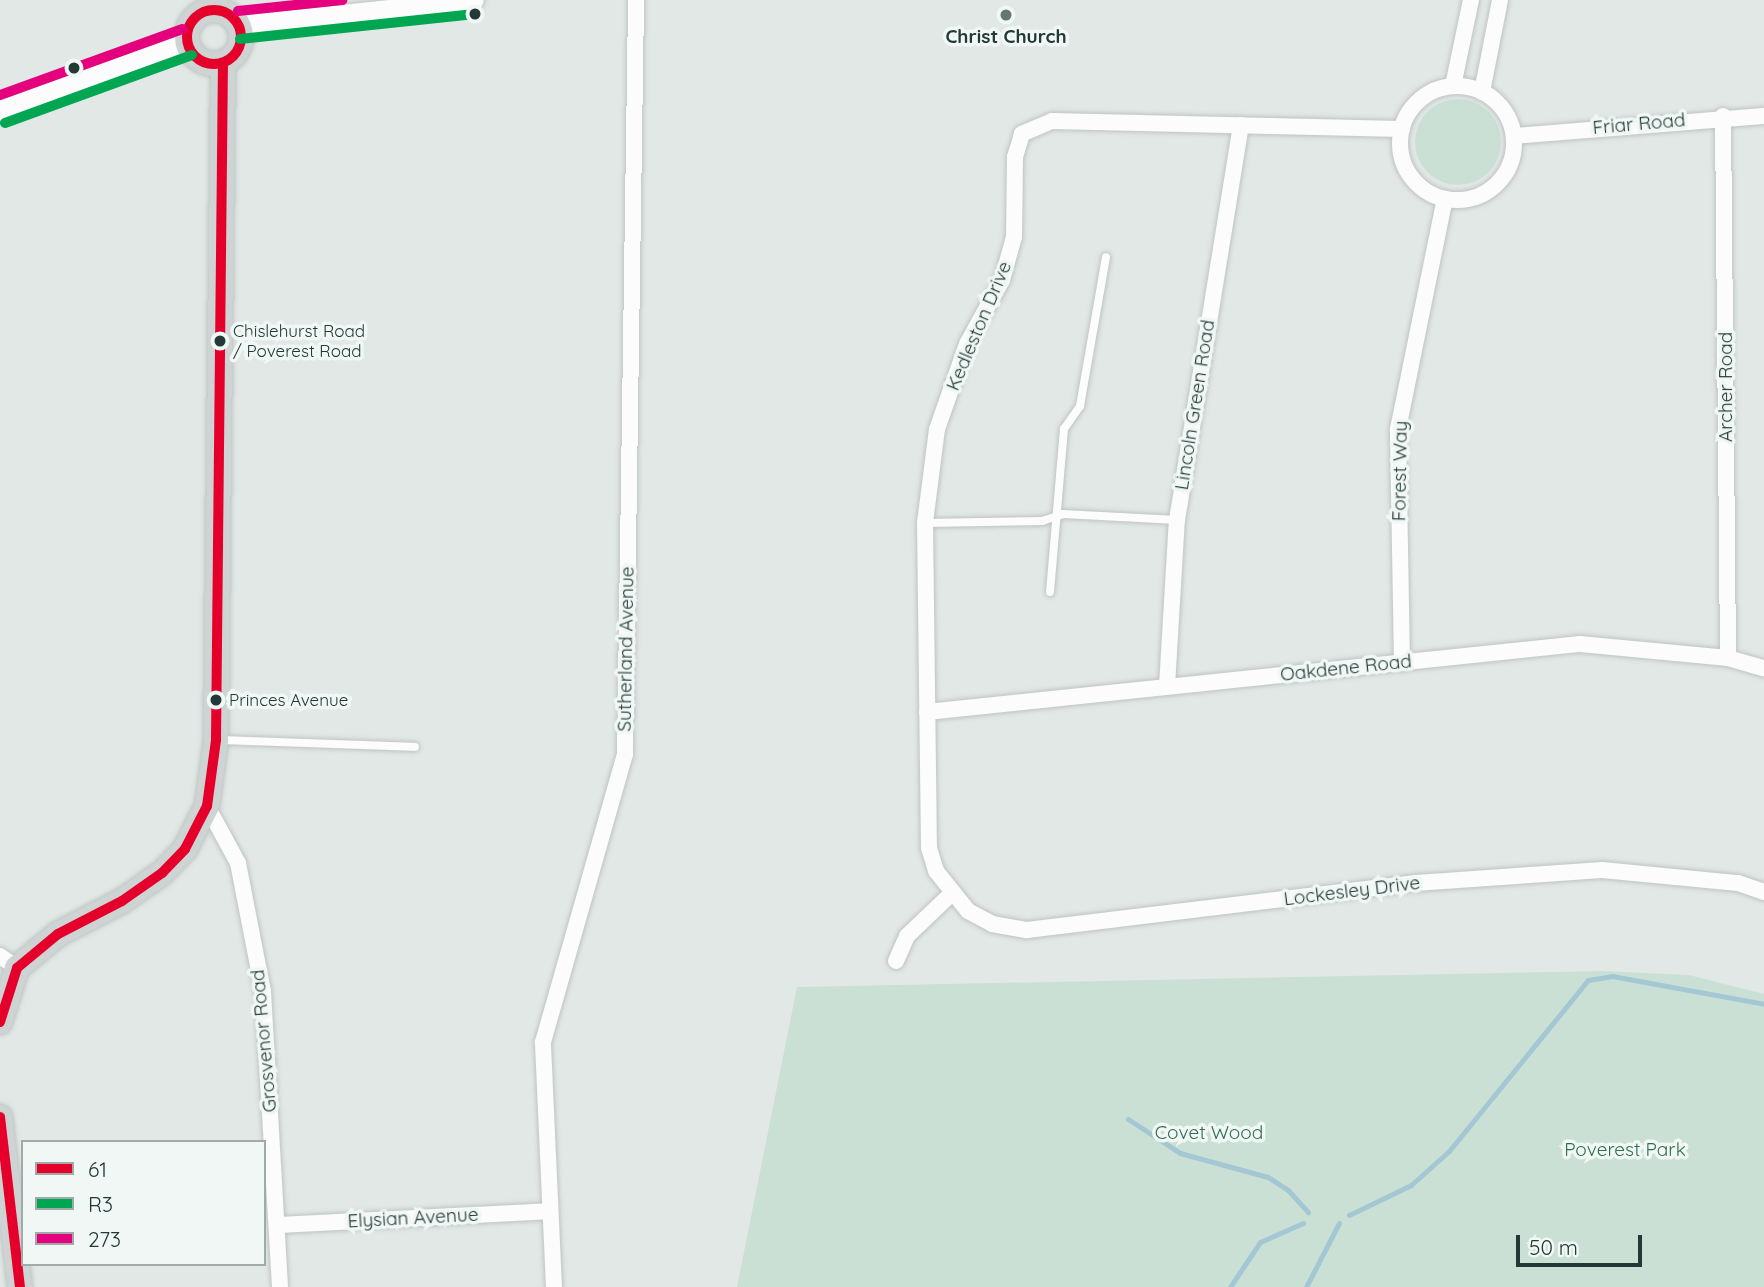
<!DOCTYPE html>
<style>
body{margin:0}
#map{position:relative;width:1764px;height:1287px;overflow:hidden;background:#e2e8e6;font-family:Quicksand,sans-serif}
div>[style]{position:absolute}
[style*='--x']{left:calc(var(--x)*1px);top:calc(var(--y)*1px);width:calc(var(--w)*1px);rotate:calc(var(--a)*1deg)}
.green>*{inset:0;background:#cbe0d5}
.round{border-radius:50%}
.stream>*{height:5px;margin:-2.5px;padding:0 2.5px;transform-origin:2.5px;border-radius:2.5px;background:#a4c7d4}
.roads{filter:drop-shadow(0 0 2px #bfc4c3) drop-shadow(0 0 2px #bfc4c3)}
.service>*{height:8px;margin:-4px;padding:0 4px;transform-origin:4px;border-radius:4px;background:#fbfcfb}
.minor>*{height:16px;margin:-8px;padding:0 8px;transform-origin:8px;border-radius:8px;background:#fbfcfb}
.minor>.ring{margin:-8px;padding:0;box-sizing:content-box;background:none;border:16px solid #fbfcfb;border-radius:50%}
.tertiary>*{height:19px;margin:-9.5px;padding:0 9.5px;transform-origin:9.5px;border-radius:9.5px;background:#fbfcfb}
.primary>*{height:24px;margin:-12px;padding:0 12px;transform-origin:12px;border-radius:12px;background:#cdd4d3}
.primary>.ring{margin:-12px;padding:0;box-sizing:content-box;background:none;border:24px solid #cdd4d3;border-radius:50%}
.bus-1>*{height:10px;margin:-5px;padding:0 5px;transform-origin:5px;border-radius:5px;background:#e4002b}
.bus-1>.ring{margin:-5px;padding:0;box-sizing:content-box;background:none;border:10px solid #e4002b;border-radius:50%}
.bus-2>*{height:10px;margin:-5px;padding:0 5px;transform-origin:5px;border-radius:5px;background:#00a651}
.bus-3>*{height:10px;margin:-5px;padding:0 5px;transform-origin:5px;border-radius:5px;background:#e5007d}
.dots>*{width:19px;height:19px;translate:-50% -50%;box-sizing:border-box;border:4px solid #f0f7f4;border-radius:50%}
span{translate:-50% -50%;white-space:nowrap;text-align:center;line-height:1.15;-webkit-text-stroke:7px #f0f7f4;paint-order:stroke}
.bus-label{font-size:17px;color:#223936}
.left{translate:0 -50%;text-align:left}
.poi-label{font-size:19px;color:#223936;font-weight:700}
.street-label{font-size:19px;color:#223936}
.park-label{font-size:19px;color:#2e6e4f}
.legend{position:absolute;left:21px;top:1140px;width:245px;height:126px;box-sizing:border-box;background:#f0f7f4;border:2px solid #9eaba8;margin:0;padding:9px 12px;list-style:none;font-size:21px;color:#223936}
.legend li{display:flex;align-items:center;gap:14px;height:35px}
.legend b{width:35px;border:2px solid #9eaba8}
.scale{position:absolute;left:1516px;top:1235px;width:126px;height:32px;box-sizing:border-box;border:4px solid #223936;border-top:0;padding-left:9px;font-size:21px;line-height:24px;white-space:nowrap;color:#223936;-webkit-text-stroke:5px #f0f7f4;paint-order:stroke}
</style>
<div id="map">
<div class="green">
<i class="round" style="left:1415px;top:99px;width:86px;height:86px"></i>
<i style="clip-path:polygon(1603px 971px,1689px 975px,1764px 994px,1764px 1287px,737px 1287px,797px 987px)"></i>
</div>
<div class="stream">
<i style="--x:1128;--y:1119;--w:62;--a:33.2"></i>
<i style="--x:1180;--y:1153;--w:91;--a:15.3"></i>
<i style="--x:1268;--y:1177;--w:24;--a:33"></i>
<i style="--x:1288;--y:1190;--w:30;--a:48"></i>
<i style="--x:1349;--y:1215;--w:69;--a:-25.8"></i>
<i style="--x:1411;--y:1185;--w:51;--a:-41.8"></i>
<i style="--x:1449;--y:1151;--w:220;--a:-50.9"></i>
<i style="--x:1588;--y:980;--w:24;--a:-9"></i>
<i style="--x:1612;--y:976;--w:155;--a:10.4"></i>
<i style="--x:1230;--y:1287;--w:54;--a:-56.3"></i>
<i style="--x:1260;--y:1242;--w:47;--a:-23.8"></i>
<i style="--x:1306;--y:1287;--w:72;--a:-62.7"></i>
</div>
<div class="roads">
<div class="service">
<i style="--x:925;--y:523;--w:117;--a:-1"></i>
<i style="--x:1042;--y:521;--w:22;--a:-18"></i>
<i style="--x:1063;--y:514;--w:114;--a:3"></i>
<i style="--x:1050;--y:592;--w:164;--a:-85.1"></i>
<i style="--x:1064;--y:429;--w:28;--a:-55"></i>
<i style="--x:1080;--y:406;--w:151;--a:-80.1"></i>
<i style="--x:218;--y:740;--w:197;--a:2"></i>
</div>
<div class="minor">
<i style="--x:1453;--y:86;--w:88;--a:-78.2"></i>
<i class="ring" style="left:1400px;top:86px;width:98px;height:98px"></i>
<i style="--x:1482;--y:92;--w:94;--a:-78.9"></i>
<i style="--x:1723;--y:116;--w:542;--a:89.47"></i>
<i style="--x:1402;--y:129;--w:350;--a:-178.7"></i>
<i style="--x:1052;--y:121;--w:33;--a:157"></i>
<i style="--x:1022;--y:134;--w:24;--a:107"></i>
<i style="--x:1015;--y:157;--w:80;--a:90.7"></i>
<i style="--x:1014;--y:237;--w:45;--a:105.6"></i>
<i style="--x:1002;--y:280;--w:73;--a:118.7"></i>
<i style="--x:967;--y:344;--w:90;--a:109.4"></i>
<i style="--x:937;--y:429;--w:95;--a:97.3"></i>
<i style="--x:925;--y:523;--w:325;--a:89.3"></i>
<i style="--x:929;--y:848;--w:24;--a:73"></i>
<i style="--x:936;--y:871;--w:51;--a:51.3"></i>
<i style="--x:968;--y:911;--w:27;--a:28"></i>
<i style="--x:992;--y:924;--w:36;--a:10"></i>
<i style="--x:1027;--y:930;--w:392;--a:-6.9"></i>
<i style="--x:1416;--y:883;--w:186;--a:-4"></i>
<i style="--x:1602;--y:870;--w:137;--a:5.5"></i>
<i style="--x:1738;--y:883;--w:28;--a:19"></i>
<i style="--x:1514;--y:136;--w:251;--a:-4.6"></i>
<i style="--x:1402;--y:663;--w:234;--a:-91"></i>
<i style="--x:1398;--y:429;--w:235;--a:-78.5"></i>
<i style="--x:1167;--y:686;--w:166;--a:-86.6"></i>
<i style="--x:1177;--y:520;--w:400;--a:-80.8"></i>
<i style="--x:927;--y:712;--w:657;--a:-5.95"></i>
<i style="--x:1580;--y:644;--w:149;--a:5.4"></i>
<i style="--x:1728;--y:658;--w:37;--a:16"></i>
<i style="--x:207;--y:806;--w:65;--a:61.5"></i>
<i style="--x:238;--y:863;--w:131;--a:79"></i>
<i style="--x:263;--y:992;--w:295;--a:86.7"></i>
<i style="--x:0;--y:956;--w:21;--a:35"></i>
<i style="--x:896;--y:961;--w:27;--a:-66"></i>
<i style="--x:907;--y:936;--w:59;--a:-43.6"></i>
<i style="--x:277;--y:1225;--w:273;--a:-2.9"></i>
<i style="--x:554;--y:1287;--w:245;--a:-92.6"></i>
<i style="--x:543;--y:1042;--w:299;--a:-74.1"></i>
<i style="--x:625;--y:754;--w:754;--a:-89.16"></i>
</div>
<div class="tertiary">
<i style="--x:239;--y:25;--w:236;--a:-6.1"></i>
<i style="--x:0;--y:110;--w:199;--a:-20"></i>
</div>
<div class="primary">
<i class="ring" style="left:187px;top:10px;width:30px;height:30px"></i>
<i style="--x:0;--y:1022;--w:57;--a:-72.5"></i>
<i style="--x:17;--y:968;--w:53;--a:-39.7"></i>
<i style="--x:58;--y:934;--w:72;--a:-27.3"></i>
<i style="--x:122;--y:901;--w:49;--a:-35"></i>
<i style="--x:162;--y:873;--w:33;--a:-46"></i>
<i style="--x:185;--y:849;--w:48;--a:-62.9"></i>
<i style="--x:207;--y:806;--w:67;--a:-82.2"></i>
<i style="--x:216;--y:740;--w:677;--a:-89.41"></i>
<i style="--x:0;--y:1117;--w:171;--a:83.3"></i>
</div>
</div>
<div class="bus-1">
<i class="ring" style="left:187px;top:10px;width:44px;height:44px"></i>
<i style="--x:0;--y:1022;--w:57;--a:-72.5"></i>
<i style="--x:17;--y:968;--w:53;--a:-39.7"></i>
<i style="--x:58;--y:934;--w:72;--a:-27.3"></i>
<i style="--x:122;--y:901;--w:49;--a:-35"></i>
<i style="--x:162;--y:873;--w:33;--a:-46"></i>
<i style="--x:185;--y:849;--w:48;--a:-62.9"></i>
<i style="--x:207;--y:806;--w:67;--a:-82.2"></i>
<i style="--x:216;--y:740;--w:677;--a:-89.41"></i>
<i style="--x:0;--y:1117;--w:171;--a:83.3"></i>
</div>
<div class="bus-2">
<i style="--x:240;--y:39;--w:236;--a:-6.1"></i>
<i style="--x:5;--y:123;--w:199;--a:-20"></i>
</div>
<div class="bus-3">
<i style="--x:238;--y:11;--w:105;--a:-6"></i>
<i style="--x:0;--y:95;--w:194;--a:-19.9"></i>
</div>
<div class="dots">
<i style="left:475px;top:14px;background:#223936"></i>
<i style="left:1006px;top:15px;background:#657674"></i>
<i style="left:74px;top:68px;background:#223936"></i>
<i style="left:220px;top:341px;background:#223936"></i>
<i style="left:216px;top:700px;background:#223936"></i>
</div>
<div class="bus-label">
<span class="left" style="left:233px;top:341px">Chislehurst Road<br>/ Poverest Road</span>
<span class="left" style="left:229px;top:700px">Princes Avenue</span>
</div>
<div class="poi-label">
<span style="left:1006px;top:37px">Christ Church</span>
</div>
<div class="street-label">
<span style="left:1639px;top:124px;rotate:-5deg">Friar Road</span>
<span style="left:979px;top:326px;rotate:-67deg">Kedleston Drive</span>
<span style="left:1726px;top:387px;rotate:-90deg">Archer Road</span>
<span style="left:1195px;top:405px;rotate:-81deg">Lincoln Green Road</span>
<span style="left:1400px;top:471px;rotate:-89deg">Forest Way</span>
<span style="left:626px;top:649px;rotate:-89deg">Sutherland Avenue</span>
<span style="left:1346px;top:668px;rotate:-6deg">Oakdene Road</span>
<span style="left:1352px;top:891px;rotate:-7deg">Lockesley Drive</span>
<span style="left:264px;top:1041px;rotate:-95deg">Grosvenor Road</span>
<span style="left:413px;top:1218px;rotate:-3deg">Elysian Avenue</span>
</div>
<div class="park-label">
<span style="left:1209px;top:1133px">Covet Wood</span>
<span style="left:1625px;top:1150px">Poverest Park</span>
</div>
<ul class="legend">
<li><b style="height:9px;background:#e4002b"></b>61</li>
<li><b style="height:9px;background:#00a651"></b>R3</li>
<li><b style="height:9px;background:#e5007d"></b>273</li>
</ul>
<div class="scale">50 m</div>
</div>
